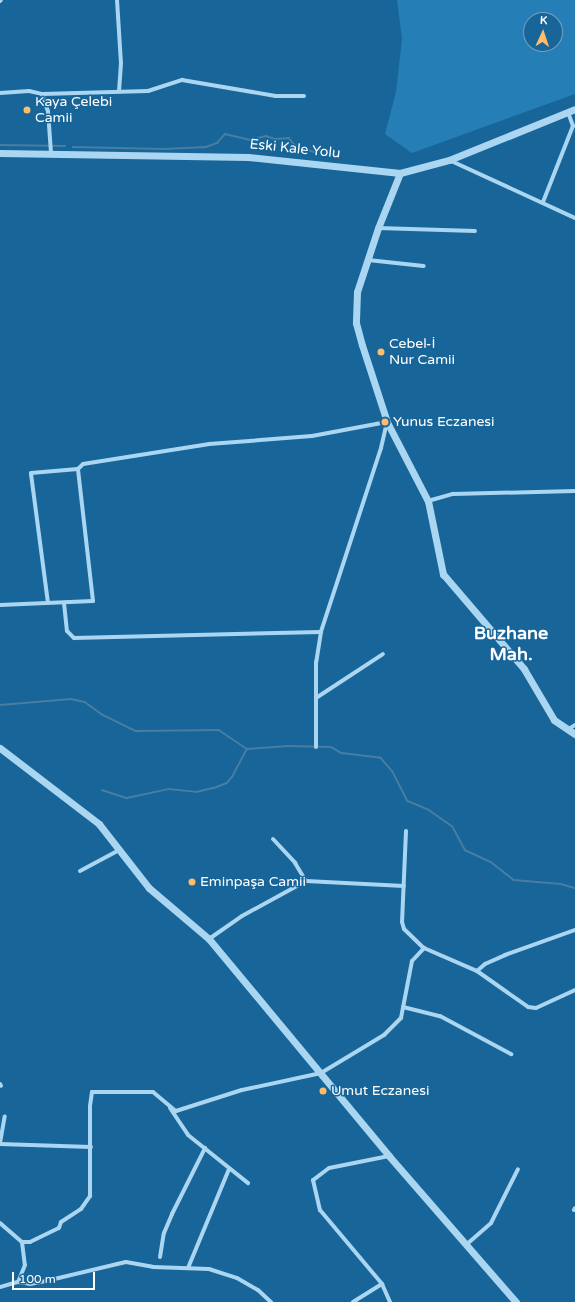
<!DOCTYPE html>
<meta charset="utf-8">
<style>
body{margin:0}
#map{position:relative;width:575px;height:1302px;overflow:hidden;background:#176599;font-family:"Varela Round",sans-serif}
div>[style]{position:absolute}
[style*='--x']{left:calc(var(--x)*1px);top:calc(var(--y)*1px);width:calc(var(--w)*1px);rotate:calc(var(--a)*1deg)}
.green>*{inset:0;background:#267eb6}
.stream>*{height:1.5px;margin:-0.75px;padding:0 0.75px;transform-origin:0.75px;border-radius:0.75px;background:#487ea2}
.minor>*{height:4px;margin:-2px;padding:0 2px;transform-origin:2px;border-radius:2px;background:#abd6f2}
.tertiary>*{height:7px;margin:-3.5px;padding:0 3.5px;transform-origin:3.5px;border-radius:3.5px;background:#abd6f2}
.dots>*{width:11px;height:11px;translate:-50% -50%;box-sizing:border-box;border:2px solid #176599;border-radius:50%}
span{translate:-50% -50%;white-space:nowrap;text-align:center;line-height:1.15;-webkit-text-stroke:3px #176599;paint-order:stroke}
.poi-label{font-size:14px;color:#fff}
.left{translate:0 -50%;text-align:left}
.street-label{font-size:14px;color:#fff}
.district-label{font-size:18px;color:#fff;font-weight:700}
.north{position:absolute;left:523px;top:12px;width:40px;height:40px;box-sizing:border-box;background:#176599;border:1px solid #74a3c2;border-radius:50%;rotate:3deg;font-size:11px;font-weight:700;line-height:16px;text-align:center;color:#fff}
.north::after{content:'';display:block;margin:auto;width:14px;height:18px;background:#ffbd6c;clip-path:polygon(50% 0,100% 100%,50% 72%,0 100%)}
.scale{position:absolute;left:12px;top:1272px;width:83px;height:18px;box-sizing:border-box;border:2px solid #fff;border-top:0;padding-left:5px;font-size:12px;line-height:14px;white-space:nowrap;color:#fff;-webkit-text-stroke:3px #176599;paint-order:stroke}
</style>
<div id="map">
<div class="green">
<i style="clip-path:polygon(evenodd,397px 0,575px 0,575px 94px,412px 153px,385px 134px,396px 92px,402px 39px,397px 0,531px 20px,555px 20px,555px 44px,531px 44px,531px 20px)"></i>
</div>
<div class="stream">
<i style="--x:0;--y:145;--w:65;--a:0.9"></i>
<i style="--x:73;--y:147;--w:91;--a:1.3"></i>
<i style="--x:164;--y:149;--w:42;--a:-2.7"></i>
<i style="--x:206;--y:147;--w:12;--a:-20"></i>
<i style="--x:217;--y:143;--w:12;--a:-48"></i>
<i style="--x:225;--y:134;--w:27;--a:13"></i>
<i style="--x:251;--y:140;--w:16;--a:-15"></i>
<i style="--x:266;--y:136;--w:9;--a:18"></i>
<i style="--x:275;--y:139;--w:14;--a:-4"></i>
<i style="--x:289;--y:138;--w:11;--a:49"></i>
<i style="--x:296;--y:146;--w:22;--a:18"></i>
<i style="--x:0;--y:705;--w:71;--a:-4.8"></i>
<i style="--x:71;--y:699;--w:14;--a:12"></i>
<i style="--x:85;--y:702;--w:22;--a:36"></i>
<i style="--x:103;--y:715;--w:37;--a:26"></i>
<i style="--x:136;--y:731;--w:83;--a:-0.7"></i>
<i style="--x:219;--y:730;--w:34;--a:34"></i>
<i style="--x:247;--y:749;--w:41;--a:-4.2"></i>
<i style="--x:288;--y:746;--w:43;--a:1.3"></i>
<i style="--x:331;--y:747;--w:13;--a:29"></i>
<i style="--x:342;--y:753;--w:39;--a:7"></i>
<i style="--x:381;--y:758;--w:18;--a:49"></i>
<i style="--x:393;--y:772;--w:33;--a:63"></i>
<i style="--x:408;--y:801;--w:23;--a:23"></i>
<i style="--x:429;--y:810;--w:29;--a:35"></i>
<i style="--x:453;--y:827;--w:26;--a:62"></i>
<i style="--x:465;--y:850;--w:29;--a:25"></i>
<i style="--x:491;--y:862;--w:29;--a:38"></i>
<i style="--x:514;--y:880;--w:47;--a:4.9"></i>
<i style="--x:561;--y:884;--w:15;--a:16"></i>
<i style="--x:102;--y:790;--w:26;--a:18"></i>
<i style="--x:127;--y:798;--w:43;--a:-12.1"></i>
<i style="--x:169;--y:789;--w:27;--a:6"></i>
<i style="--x:196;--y:792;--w:18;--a:-13"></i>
<i style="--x:214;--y:788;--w:14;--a:-21"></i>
<i style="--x:227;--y:783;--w:8;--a:-50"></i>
<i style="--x:232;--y:777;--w:32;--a:-62"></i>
</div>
<div class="minor">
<i style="--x:117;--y:0;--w:63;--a:86.4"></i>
<i style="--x:121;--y:63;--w:28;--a:94"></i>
<i style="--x:0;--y:1;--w:1;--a:-45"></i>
<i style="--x:0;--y:93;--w:29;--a:-4"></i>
<i style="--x:29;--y:91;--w:13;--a:13"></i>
<i style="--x:42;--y:94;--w:18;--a:71"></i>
<i style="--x:48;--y:111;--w:42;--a:85.9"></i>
<i style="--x:42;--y:94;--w:106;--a:-1.6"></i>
<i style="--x:148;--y:91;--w:36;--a:-18"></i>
<i style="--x:182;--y:80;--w:95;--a:9.7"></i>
<i style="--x:276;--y:96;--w:28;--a:0"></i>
<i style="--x:449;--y:160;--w:139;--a:24.7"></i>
<i style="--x:543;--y:202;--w:82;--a:-68.5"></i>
<i style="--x:573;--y:126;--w:15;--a:-110"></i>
<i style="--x:378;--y:228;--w:97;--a:1.8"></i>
<i style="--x:368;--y:260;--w:56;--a:6.1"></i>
<i style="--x:428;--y:501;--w:26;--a:-16"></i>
<i style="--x:453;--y:494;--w:122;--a:-1.4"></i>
<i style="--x:48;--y:603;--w:131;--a:-97.5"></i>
<i style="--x:31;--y:473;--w:47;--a:-4.9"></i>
<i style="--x:64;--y:603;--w:28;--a:84"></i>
<i style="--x:67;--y:631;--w:10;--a:45"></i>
<i style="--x:74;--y:638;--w:247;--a:-1.4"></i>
<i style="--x:0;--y:605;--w:93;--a:-2.5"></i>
<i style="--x:93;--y:601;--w:133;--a:-96.5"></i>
<i style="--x:78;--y:469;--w:7;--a:-45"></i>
<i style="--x:83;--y:464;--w:128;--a:-9"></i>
<i style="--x:209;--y:444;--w:103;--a:-4.4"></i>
<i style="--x:312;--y:436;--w:76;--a:-10.6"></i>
<i style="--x:387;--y:422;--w:27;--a:103"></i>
<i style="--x:381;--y:448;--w:194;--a:108.1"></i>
<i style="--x:321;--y:632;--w:30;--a:99"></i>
<i style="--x:316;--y:662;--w:85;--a:90"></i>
<i style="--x:316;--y:698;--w:80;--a:-33.3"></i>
<i style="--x:569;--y:729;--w:7;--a:-34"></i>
<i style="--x:406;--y:831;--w:91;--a:92.5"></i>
<i style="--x:402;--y:922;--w:7;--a:74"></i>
<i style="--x:404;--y:929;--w:28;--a:44"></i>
<i style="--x:424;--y:948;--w:58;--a:23.5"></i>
<i style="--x:477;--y:971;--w:62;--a:35.2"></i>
<i style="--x:528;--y:1007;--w:8;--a:7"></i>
<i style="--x:536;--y:1008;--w:43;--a:-24.8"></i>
<i style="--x:273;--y:839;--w:33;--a:47"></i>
<i style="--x:295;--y:863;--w:21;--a:59"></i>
<i style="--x:80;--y:871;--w:44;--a:-28.3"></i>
<i style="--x:209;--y:939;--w:40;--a:-34.9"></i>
<i style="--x:242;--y:916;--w:73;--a:-28.7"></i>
<i style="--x:306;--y:881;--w:98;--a:2.9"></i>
<i style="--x:477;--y:971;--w:11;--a:-41"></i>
<i style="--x:485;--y:964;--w:22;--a:-24"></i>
<i style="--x:505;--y:955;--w:74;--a:-19.7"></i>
<i style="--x:403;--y:1007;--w:38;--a:14"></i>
<i style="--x:440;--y:1016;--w:81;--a:28.2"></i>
<i style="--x:0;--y:1084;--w:2;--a:63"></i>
<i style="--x:170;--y:1108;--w:32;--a:56"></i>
<i style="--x:188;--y:1135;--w:77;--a:38.7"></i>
<i style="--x:0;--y:1143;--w:27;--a:-80"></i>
<i style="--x:0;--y:1144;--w:91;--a:1.9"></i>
<i style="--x:389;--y:1156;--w:61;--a:168.7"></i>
<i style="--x:329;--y:1168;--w:20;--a:143"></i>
<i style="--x:313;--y:1180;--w:31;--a:77"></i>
<i style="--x:320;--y:1210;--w:97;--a:50"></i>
<i style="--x:382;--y:1284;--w:20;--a:66"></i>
<i style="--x:574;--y:1210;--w:2;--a:-63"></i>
<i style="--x:0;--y:1223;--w:29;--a:41"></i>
<i style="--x:22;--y:1242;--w:23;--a:83"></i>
<i style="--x:25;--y:1265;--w:18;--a:112"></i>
<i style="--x:22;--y:1242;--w:8;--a:0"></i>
<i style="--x:30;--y:1242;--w:32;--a:-26"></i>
<i style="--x:59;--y:1228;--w:6;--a:-72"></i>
<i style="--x:61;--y:1222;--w:24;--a:-33"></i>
<i style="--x:81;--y:1209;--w:16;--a:-55"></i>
<i style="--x:90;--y:1196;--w:90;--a:-90"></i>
<i style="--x:90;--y:1106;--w:14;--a:-82"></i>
<i style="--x:92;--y:1092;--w:61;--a:0"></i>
<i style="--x:153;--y:1092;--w:30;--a:40"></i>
<i style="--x:176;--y:1111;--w:69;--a:-17.7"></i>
<i style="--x:242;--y:1090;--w:81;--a:-12.1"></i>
<i style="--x:321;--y:1073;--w:74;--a:-31.1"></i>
<i style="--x:384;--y:1035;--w:24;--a:-45"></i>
<i style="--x:401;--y:1018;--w:58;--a:-79.1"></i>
<i style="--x:412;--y:961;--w:18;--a:-47"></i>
<i style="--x:467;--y:1244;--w:32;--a:-41"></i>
<i style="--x:491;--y:1223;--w:60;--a:-63.4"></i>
<i style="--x:160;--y:1257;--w:24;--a:-81"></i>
<i style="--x:164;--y:1233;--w:21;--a:-67"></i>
<i style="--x:172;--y:1214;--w:74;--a:-63.4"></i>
<i style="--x:188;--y:1268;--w:107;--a:-67.5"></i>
<i style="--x:0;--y:1287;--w:19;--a:-16"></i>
<i style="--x:18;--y:1282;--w:12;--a:9"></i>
<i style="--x:30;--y:1284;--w:16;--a:-11"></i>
<i style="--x:46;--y:1281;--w:82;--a:-13.4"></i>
<i style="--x:126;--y:1262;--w:27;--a:10"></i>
<i style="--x:153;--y:1267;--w:56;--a:2"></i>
<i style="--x:209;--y:1269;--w:29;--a:18"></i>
<i style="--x:237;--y:1278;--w:24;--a:30"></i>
<i style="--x:258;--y:1290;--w:18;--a:43"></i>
<i style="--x:353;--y:1302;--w:34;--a:-32"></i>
</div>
<div class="tertiary">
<i style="--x:0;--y:153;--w:248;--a:0.9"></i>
<i style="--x:248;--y:157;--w:153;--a:6"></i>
<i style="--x:400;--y:173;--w:51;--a:-14.9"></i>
<i style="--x:449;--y:160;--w:136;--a:-22"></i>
<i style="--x:400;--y:173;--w:59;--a:111.8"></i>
<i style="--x:378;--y:228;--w:67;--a:108.2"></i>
<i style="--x:357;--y:292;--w:31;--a:92"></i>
<i style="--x:356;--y:323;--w:23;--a:75"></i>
<i style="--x:362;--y:345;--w:81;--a:72"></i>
<i style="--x:387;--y:422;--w:89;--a:62.6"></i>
<i style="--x:428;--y:501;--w:75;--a:78.4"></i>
<i style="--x:443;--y:574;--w:125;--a:49.5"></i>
<i style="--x:524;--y:669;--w:59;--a:59.5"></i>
<i style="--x:554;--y:720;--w:25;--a:34"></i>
<i style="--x:0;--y:748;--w:125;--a:37.5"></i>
<i style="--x:99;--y:824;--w:81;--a:52"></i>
<i style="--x:149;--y:888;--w:79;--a:40.4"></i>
<i style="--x:209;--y:939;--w:282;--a:50.3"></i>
<i style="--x:389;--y:1156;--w:194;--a:49"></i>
</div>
<div class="dots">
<i style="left:27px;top:110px;background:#ffbd6c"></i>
<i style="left:381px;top:352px;background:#ffbd6c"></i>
<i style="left:385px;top:422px;background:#ffbd6c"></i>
<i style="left:192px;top:882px;background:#ffbd6c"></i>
<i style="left:323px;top:1091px;background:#ffbd6c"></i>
</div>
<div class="poi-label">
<span class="left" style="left:35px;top:110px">Kaya Çelebi<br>Camii</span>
<span class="left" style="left:389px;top:352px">Cebel-İ<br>Nur Camii</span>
<span class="left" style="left:393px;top:422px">Yunus Eczanesi</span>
<span class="left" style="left:200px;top:882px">Eminpaşa Camii</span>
<span class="left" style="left:331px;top:1091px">Umut Eczanesi</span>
</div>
<div class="street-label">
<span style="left:295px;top:149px;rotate:6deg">Eski Kale Yolu</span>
</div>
<div class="district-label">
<span style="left:511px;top:644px">Buzhane<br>Mah.</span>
</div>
<div class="north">K</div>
<div class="scale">100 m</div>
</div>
